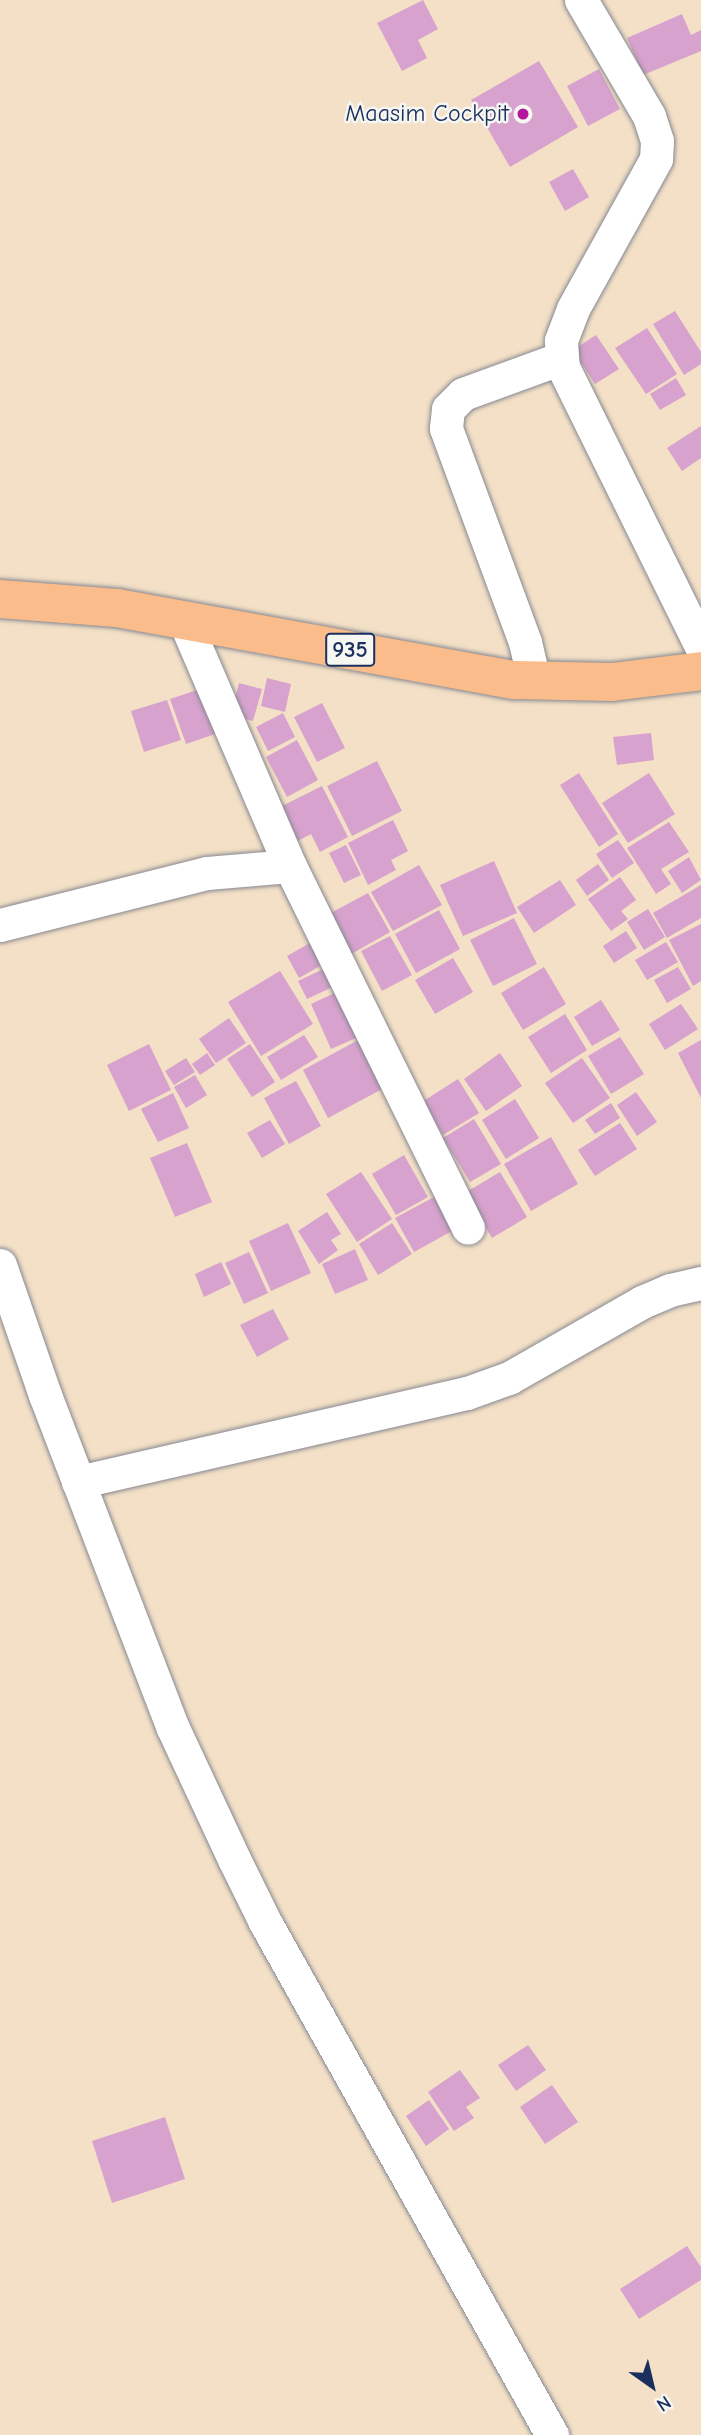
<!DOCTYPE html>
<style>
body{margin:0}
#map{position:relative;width:701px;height:2435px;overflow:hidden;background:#f3e0c6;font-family:"Comic Neue",sans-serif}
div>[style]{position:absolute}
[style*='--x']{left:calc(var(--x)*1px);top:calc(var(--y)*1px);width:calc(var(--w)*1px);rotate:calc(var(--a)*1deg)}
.building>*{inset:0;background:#d7a2cd}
.roads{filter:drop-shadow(0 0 2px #878892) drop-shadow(0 0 2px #878892)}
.minor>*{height:33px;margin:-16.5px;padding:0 16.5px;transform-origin:16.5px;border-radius:16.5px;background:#fff}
.primary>*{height:38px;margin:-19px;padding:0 19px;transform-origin:19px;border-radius:19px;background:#f9bc8a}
.dots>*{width:19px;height:19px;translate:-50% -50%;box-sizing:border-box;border:4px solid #f6f6f2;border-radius:50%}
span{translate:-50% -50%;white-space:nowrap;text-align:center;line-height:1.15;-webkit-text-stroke:5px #f6f6f2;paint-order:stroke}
.shield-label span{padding:2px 5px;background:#f6f6f2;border:2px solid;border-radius:5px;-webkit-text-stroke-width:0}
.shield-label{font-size:23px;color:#1b2f5e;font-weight:700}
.poi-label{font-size:24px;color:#1b2f5e}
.right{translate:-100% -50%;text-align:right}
.north{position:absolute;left:617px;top:2351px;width:70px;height:70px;-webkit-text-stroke:5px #f6f6f2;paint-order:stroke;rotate:146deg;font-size:19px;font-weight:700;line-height:28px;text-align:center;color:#1b2f5e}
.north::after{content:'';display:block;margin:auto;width:24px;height:32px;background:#1b2f5e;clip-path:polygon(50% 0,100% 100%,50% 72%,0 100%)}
</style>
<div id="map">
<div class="building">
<i style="clip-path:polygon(423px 0,438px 29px,418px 40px,427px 58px,402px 71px,377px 23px)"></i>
<i style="clip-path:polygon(682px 14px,691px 35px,701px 30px,701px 51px,643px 75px,627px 38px)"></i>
<i style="clip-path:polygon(539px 61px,578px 127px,510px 167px,471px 100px)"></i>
<i style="clip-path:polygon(599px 69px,620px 109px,588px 126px,567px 86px)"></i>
<i style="clip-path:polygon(573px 169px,589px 197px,565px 211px,549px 182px)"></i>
<i style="clip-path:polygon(675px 311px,701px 352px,701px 364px,684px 375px,653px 324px)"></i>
<i style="clip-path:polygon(647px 328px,677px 374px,646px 394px,615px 348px)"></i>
<i style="clip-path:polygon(596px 335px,619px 369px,595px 384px,573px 350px)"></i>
<i style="clip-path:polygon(676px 378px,686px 395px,660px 410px,650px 394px)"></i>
<i style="clip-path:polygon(701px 426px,701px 458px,682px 471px,667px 448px)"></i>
<i style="clip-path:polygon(267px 678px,291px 684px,285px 712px,261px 706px)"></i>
<i style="clip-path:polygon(239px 683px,262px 689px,253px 721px,231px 715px)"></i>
<i style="clip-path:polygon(203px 688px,218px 733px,186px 744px,170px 699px)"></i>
<i style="clip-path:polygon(167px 700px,181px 740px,144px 752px,131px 711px)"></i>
<i style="clip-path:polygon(322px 703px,345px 748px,317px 762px,294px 717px)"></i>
<i style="clip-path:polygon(283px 713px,295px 737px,268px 751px,256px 727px)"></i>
<i style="clip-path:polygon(651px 733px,654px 760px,617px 765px,613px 737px)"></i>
<i style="clip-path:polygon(297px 740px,318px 780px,287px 797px,266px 757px)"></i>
<i style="clip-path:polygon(377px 761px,402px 811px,352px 836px,327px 786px)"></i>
<i style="clip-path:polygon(579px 773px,618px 834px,599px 847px,560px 785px)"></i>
<i style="clip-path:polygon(649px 773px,675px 814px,628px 843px,602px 803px)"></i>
<i style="clip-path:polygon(322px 786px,348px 837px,320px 852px,311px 834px,294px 843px,276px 809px)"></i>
<i style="clip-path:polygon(393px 820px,408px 851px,391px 860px,396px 870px,368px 885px,348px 843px)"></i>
<i style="clip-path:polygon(669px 822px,689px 852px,661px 869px,671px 884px,656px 894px,627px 848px)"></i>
<i style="clip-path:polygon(618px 840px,634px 863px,612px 878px,596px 854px)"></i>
<i style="clip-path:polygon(346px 845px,361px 875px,344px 883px,329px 853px)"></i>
<i style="clip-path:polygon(689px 857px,701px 880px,682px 893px,668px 871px)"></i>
<i style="clip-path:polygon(494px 861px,517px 913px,463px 936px,440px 885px)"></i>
<i style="clip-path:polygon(598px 864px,609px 880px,587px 896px,576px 880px)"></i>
<i style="clip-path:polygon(419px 865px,442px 905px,393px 931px,371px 892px)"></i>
<i style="clip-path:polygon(620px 877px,636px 900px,621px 911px,628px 919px,611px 931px,588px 899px)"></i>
<i style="clip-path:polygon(560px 880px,576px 905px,534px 933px,517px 907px)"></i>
<i style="clip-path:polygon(701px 885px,701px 918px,667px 938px,653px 913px)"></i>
<i style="clip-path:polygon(368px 893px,390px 932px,348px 956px,325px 916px)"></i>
<i style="clip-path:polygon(648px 909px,665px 937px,644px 950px,627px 922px)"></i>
<i style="clip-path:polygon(439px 910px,460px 949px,416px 973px,395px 934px)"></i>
<i style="clip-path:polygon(514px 918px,537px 964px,493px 986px,470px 940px)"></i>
<i style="clip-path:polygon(701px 924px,701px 981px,693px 986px,669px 940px)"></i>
<i style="clip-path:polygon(626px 931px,637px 948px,614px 963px,603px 946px)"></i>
<i style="clip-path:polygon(390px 936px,412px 975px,382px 991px,361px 951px)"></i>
<i style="clip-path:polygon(317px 939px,329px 961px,299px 978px,287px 956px)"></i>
<i style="clip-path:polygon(666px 942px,678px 962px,647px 980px,635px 960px)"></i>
<i style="clip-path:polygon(453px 958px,473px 992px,435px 1014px,415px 980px)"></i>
<i style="clip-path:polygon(332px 965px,341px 983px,307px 999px,298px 981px)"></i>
<i style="clip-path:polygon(544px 967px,566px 1004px,523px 1030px,501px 993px)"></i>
<i style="clip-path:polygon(678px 967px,691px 989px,667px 1003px,654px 980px)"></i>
<i style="clip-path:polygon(280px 971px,313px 1024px,261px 1056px,228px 1002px)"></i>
<i style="clip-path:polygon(343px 989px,363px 1035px,331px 1049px,311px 1004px)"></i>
<i style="clip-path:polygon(601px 1000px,620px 1030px,592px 1046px,574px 1017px)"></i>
<i style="clip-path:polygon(681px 1004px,698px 1029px,665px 1050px,649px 1024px)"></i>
<i style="clip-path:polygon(565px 1014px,587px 1050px,551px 1073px,528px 1037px)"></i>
<i style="clip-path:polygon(229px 1018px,246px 1043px,216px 1063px,199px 1039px)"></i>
<i style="clip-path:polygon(304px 1035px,318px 1057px,281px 1080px,267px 1057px)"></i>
<i style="clip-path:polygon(620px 1037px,644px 1074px,611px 1094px,588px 1056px)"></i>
<i style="clip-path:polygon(360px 1039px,386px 1087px,328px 1118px,303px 1070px)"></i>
<i style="clip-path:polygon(701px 1040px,701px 1098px,678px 1053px)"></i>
<i style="clip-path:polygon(149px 1044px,171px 1090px,129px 1111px,107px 1065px)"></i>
<i style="clip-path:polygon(250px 1044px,275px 1082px,252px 1097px,227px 1059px)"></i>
<i style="clip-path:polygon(207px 1053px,215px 1065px,200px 1075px,192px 1064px)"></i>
<i style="clip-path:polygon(500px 1053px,522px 1086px,486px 1111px,464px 1079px)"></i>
<i style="clip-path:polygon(186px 1058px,195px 1072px,174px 1085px,165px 1071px)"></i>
<i style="clip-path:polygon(582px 1058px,610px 1098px,573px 1123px,545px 1083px)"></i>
<i style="clip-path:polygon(195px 1075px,207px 1095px,186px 1108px,174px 1087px)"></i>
<i style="clip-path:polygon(458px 1079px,479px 1113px,443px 1135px,422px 1102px)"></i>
<i style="clip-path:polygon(296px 1081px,321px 1126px,289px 1144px,264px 1098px)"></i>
<i style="clip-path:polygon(636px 1092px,657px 1122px,637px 1136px,617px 1105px)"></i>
<i style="clip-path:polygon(173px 1093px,189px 1128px,158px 1142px,141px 1109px)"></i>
<i style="clip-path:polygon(515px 1099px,539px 1138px,506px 1159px,482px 1120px)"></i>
<i style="clip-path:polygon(611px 1103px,620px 1118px,595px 1134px,585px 1120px)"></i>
<i style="clip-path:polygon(474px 1119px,501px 1164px,470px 1182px,443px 1138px)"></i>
<i style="clip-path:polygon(270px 1120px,285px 1144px,262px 1158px,247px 1133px)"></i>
<i style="clip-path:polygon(620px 1123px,637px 1149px,595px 1176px,578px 1150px)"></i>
<i style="clip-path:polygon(551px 1137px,578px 1184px,531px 1211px,504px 1164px)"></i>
<i style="clip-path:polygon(187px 1143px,212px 1202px,175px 1217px,150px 1158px)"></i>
<i style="clip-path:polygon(404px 1155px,428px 1197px,396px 1215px,372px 1174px)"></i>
<i style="clip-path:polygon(361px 1172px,392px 1219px,357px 1242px,326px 1194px)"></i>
<i style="clip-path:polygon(500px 1172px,527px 1217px,492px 1238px,465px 1193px)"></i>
<i style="clip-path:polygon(434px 1197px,452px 1231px,414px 1252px,395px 1218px)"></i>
<i style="clip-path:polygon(327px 1212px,341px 1234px,331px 1240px,338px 1250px,319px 1264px,298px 1231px)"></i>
<i style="clip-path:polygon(288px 1223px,311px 1273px,271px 1291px,249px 1241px)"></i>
<i style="clip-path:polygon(392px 1223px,412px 1254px,378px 1275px,359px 1244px)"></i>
<i style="clip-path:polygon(355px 1249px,368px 1280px,335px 1294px,322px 1264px)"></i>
<i style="clip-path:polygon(249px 1252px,268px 1293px,244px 1304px,225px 1263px)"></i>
<i style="clip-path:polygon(221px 1262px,231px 1284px,204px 1297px,195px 1274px)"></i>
<i style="clip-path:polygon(273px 1309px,289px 1339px,257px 1357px,240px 1325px)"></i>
<i style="clip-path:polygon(528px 2045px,546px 2070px,516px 2091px,498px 2065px)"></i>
<i style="clip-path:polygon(460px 2070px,480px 2098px,466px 2107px,474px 2118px,454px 2131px,428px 2092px)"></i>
<i style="clip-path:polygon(552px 2085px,578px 2122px,545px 2144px,520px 2107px)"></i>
<i style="clip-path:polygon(429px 2100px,449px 2129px,426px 2146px,406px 2116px)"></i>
<i style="clip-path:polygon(165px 2117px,185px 2179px,112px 2203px,92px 2141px)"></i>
<i style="clip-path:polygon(687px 2246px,701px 2267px,701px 2280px,639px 2319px,620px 2289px)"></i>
</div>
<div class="roads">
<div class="minor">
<i style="--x:581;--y:0;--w:134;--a:59.6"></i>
<i style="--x:649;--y:116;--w:26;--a:72"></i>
<i style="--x:657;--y:141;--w:18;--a:93"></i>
<i style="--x:656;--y:159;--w:171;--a:119"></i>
<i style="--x:573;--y:309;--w:34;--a:111"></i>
<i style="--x:561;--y:341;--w:26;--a:86"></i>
<i style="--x:563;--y:367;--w:311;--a:63.7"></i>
<i style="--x:184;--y:620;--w:268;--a:66.7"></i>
<i style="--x:534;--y:681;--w:40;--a:-103"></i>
<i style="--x:525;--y:642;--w:228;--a:-110.3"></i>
<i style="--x:446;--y:428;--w:19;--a:-84"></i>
<i style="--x:448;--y:409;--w:21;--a:-45"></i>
<i style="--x:463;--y:394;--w:105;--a:-20"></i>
<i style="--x:0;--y:925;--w:213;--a:-14.1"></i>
<i style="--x:207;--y:873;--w:83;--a:-4.8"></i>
<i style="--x:290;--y:866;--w:403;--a:63.8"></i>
<i style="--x:0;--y:1265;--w:138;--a:70.9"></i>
<i style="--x:45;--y:1395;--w:355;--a:69"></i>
<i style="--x:172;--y:1726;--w:147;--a:65"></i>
<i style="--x:234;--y:1859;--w:70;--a:63.8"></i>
<i style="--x:265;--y:1922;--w:588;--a:60.77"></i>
<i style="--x:78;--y:1482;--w:399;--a:-12.9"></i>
<i style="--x:467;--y:1393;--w:45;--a:-19.7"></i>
<i style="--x:509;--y:1378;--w:153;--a:-29.7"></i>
<i style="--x:642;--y:1302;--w:30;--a:-23"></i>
<i style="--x:670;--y:1290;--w:32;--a:-13"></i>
</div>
<div class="primary">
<i style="--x:0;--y:599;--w:117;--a:4.4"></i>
<i style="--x:117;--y:608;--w:404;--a:10.3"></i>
<i style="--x:515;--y:680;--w:97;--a:1.2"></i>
<i style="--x:612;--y:682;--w:90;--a:-7"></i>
</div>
</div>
<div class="dots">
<i style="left:523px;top:114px;background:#b5179e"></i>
</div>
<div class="shield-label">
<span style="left:350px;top:650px">935</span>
</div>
<div class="poi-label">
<span class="right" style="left:509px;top:114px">Maasim Cockpit</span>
</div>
<div class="north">N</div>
</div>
